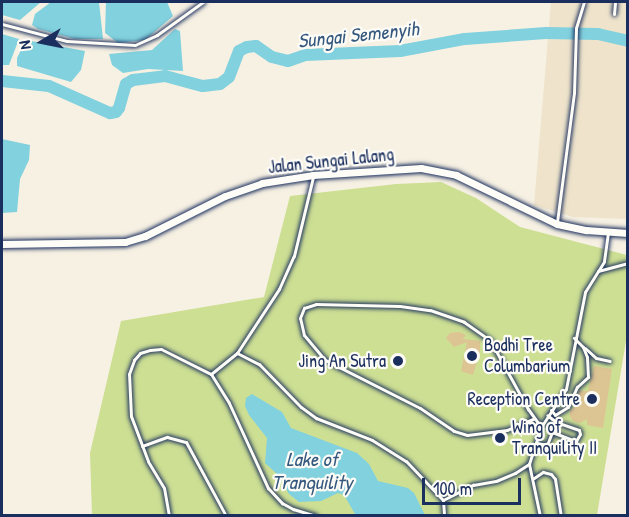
<!DOCTYPE html>
<style>
body{margin:0}
#map{position:relative;width:629px;height:517px;overflow:hidden;background:#f7f1e3;font-family:"Patrick Hand",sans-serif}
div>[style]{position:absolute}
[style*='--x']{left:calc(var(--x)*1px);top:calc(var(--y)*1px);width:calc(var(--w)*1px);rotate:calc(var(--a)*1deg)}
.built>*{inset:0;background:#efe4cb}
.green>*{inset:0;background:#cddf93}
.water>*{inset:0;background:#82d1de}
.river>*{height:12px;margin:-6px;padding:0 6px;transform-origin:6px;border-radius:6px;background:#82d1de}
.building>*{inset:0;background:#ddc493}
.roads{filter:drop-shadow(0 0 2px #1b2f5e) drop-shadow(0 0 2px #1b2f5e)}
.service>*{height:3px;margin:-1.5px;padding:0 1.5px;transform-origin:1.5px;border-radius:1.5px;background:#fdfcf7}
.tertiary>*{height:7px;margin:-3.5px;padding:0 3.5px;transform-origin:3.5px;border-radius:3.5px;background:#fdfcf7}
.dots>*{width:16px;height:16px;translate:-50% -50%;box-sizing:border-box;border:3px solid #fdfcf7;border-radius:50%}
span{translate:-50% -50%;white-space:nowrap;text-align:center;line-height:1.15;-webkit-text-stroke:4.5px #fdfcf7;paint-order:stroke}
.street-label{font-size:18px;color:#1b2f5e}
.poi-label{font-size:18px;color:#1b2f5e}
.left{translate:0 -50%;text-align:left}
.right{translate:-100% -50%;text-align:right}
.water-label{font-size:20px;color:#35587e;font-style:italic}
.frame{position:absolute;inset:0;border:3px solid #1b2f5e;pointer-events:none}
.north{position:absolute;left:12px;top:12px;width:60px;height:60px;-webkit-text-stroke:4px #fdfcf7;paint-order:stroke;rotate:260deg;font-size:16px;font-weight:700;line-height:24px;text-align:center;color:#1b2f5e}
.north::after{content:'';display:block;margin:auto;width:21px;height:27px;background:#1b2f5e;clip-path:polygon(50% 0,100% 100%,50% 72%,0 100%)}
.scale{position:absolute;left:422px;top:478px;width:99px;height:27px;box-sizing:border-box;border:3px solid #1b2f5e;border-top:0;padding-left:8px;font-size:18px;line-height:21px;white-space:nowrap;color:#1b2f5e;-webkit-text-stroke:4px #fdfcf7;paint-order:stroke}
</style>
<div id="map">
<div class="built">
<i style="clip-path:polygon(551px 2px,627px 2px,627px 219px,573px 217px,534px 205px)"></i>
</div>
<div class="green">
<i style="clip-path:polygon(441px 182px,476px 198px,520px 227px,627px 255px,627px 335px,597px 515px,92px 516px,90px 453px,121px 321px,264px 297px,290px 196px,396px 184px)"></i>
</div>
<div class="water">
<i style="clip-path:polygon(2px 2px,41px 2px,20px 20px,2px 15px)"></i>
<i style="clip-path:polygon(51px 2px,99px 2px,103px 39px,75px 39px,38px 29px,32px 25px,35px 14px)"></i>
<i style="clip-path:polygon(106px 2px,167px 2px,173px 16px,145px 40px,118px 43px,105px 33px)"></i>
<i style="clip-path:polygon(175px 29px,180px 31px,183px 71px,148px 69px,123px 73px,112px 65px,109px 54px,152px 50px)"></i>
<i style="clip-path:polygon(2px 34px,19px 39px,9px 65px,2px 65px)"></i>
<i style="clip-path:polygon(26px 40px,85px 51px,81px 70px,71px 82px,17px 66px,17px 58px)"></i>
<i style="clip-path:polygon(2px 139px,30px 145px,29px 160px,20px 179px,17px 212px,2px 213px)"></i>
<i style="clip-path:polygon(252px 394px,282px 412px,291px 428px,357px 453px,369px 464px,378px 481px,408px 488px,414px 493px,425px 515px,355px 514px,344px 495px,338px 493px,321px 501px,299px 502px,289px 494px,278px 475px,265px 463px,267px 438px,249px 415px,245px 406px,246px 398px)"></i>
</div>
<div class="river">
<i style="--x:2;--y:81;--w:47;--a:6.1"></i>
<i style="--x:49;--y:86;--w:67;--a:23.9"></i>
<i style="--x:110;--y:113;--w:6;--a:-9"></i>
<i style="--x:116;--y:112;--w:5;--a:-53"></i>
<i style="--x:119;--y:108;--w:25;--a:-74"></i>
<i style="--x:126;--y:84;--w:8;--a:-30"></i>
<i style="--x:133;--y:80;--w:32;--a:-7"></i>
<i style="--x:165;--y:76;--w:39;--a:15"></i>
<i style="--x:203;--y:86;--w:17;--a:-7"></i>
<i style="--x:220;--y:84;--w:11;--a:-38"></i>
<i style="--x:229;--y:77;--w:28;--a:-69"></i>
<i style="--x:239;--y:51;--w:9;--a:-27"></i>
<i style="--x:247;--y:47;--w:9;--a:-6"></i>
<i style="--x:256;--y:46;--w:19;--a:35"></i>
<i style="--x:272;--y:57;--w:16;--a:14"></i>
<i style="--x:288;--y:61;--w:18;--a:-19"></i>
<i style="--x:305;--y:55;--w:95;--a:-2.4"></i>
<i style="--x:400;--y:51;--w:66;--a:-10.5"></i>
<i style="--x:465;--y:39;--w:81;--a:-4.2"></i>
<i style="--x:546;--y:33;--w:52;--a:1.1"></i>
<i style="--x:598;--y:34;--w:31;--a:13"></i>
</div>
<div class="building">
<i style="clip-path:polygon(459px 332px,466px 335px,463px 339px,480px 341px,480px 352px,473px 375px,461px 371px,467px 342px,454px 347px,446px 338px,450px 333px)"></i>
<i style="clip-path:polygon(594px 366px,612px 369px,603px 428px,587px 425px,587px 419px,580px 423px,573px 421px,570px 416px,570px 410px,575px 407px,579px 391px,588px 391px)"></i>
</div>
<div class="roads">
<div class="service">
<i style="--x:614;--y:14;--w:12;--a:-85"></i>
<i style="--x:2;--y:24;--w:67;--a:14.7"></i>
<i style="--x:67;--y:41;--w:68;--a:3.4"></i>
<i style="--x:135;--y:45;--w:24;--a:-24"></i>
<i style="--x:157;--y:35;--w:57;--a:-35.7"></i>
<i style="--x:557;--y:222;--w:130;--a:-82.5"></i>
<i style="--x:574;--y:93;--w:65;--a:-88.2"></i>
<i style="--x:576;--y:28;--w:27;--a:-73"></i>
<i style="--x:598;--y:271;--w:31;--a:-15"></i>
<i style="--x:585;--y:348;--w:15;--a:42"></i>
<i style="--x:596;--y:358;--w:14;--a:12"></i>
<i style="--x:237;--y:353;--w:25;--a:27"></i>
<i style="--x:259;--y:364;--w:60;--a:45.7"></i>
<i style="--x:301;--y:407;--w:19;--a:36"></i>
<i style="--x:316;--y:418;--w:60;--a:21.4"></i>
<i style="--x:372;--y:440;--w:40;--a:32"></i>
<i style="--x:406;--y:461;--w:54;--a:46.5"></i>
<i style="--x:443;--y:500;--w:16;--a:86"></i>
<i style="--x:211;--y:374;--w:33;--a:-39"></i>
<i style="--x:237;--y:353;--w:77;--a:-56.7"></i>
<i style="--x:279;--y:289;--w:36;--a:-66"></i>
<i style="--x:294;--y:256;--w:81;--a:-76.5"></i>
<i style="--x:551;--y:410;--w:6;--a:51"></i>
<i style="--x:555;--y:415;--w:15;--a:-32"></i>
<i style="--x:568;--y:407;--w:22;--a:-66"></i>
<i style="--x:577;--y:387;--w:15;--a:-42"></i>
<i style="--x:588;--y:377;--w:20;--a:-93"></i>
<i style="--x:587;--y:357;--w:11;--a:-112"></i>
<i style="--x:583;--y:347;--w:13;--a:-135"></i>
<i style="--x:533;--y:419;--w:28;--a:157"></i>
<i style="--x:507;--y:430;--w:40;--a:172.9"></i>
<i style="--x:467;--y:435;--w:14;--a:-163"></i>
<i style="--x:454;--y:431;--w:41;--a:-145.9"></i>
<i style="--x:420;--y:408;--w:106;--a:-153.2"></i>
<i style="--x:325;--y:360;--w:33;--a:-130"></i>
<i style="--x:304;--y:335;--w:17;--a:-103"></i>
<i style="--x:300;--y:318;--w:11;--a:-68"></i>
<i style="--x:304;--y:308;--w:13;--a:-18"></i>
<i style="--x:316;--y:304;--w:84;--a:1.4"></i>
<i style="--x:400;--y:306;--w:30;--a:8"></i>
<i style="--x:430;--y:310;--w:36;--a:19"></i>
<i style="--x:464;--y:322;--w:32;--a:35"></i>
<i style="--x:490;--y:340;--w:79;--a:61.2"></i>
<i style="--x:528;--y:409;--w:22;--a:54"></i>
<i style="--x:537;--y:443;--w:10;--a:11"></i>
<i style="--x:547;--y:445;--w:14;--a:-69"></i>
<i style="--x:552;--y:432;--w:26;--a:21"></i>
<i style="--x:576;--y:441;--w:8;--a:-60"></i>
<i style="--x:580;--y:434;--w:4;--a:-104"></i>
<i style="--x:579;--y:430;--w:24;--a:-161"></i>
<i style="--x:556;--y:422;--w:11;--a:-142"></i>
<i style="--x:142;--y:446;--w:27;--a:-20"></i>
<i style="--x:167;--y:437;--w:20;--a:15"></i>
<i style="--x:186;--y:442;--w:84;--a:61.6"></i>
<i style="--x:529;--y:464;--w:53;--a:78.1"></i>
<i style="--x:534;--y:478;--w:11;--a:-34"></i>
<i style="--x:543;--y:472;--w:8;--a:14"></i>
<i style="--x:551;--y:474;--w:6;--a:51"></i>
<i style="--x:555;--y:479;--w:37;--a:81"></i>
<i style="--x:443;--y:500;--w:34;--a:-27"></i>
<i style="--x:473;--y:485;--w:23;--a:-10"></i>
<i style="--x:496;--y:481;--w:21;--a:-23"></i>
<i style="--x:515;--y:473;--w:17;--a:-33"></i>
<i style="--x:529;--y:464;--w:39;--a:-72"></i>
<i style="--x:541;--y:427;--w:45;--a:-56.7"></i>
<i style="--x:566;--y:389;--w:99;--a:-78.9"></i>
<i style="--x:585;--y:292;--w:36;--a:-58"></i>
<i style="--x:604;--y:261;--w:28;--a:-82"></i>
<i style="--x:169;--y:516;--w:28;--a:-100"></i>
<i style="--x:164;--y:488;--w:31;--a:-121"></i>
<i style="--x:148;--y:461;--w:48;--a:-110.7"></i>
<i style="--x:131;--y:416;--w:42;--a:-92.7"></i>
<i style="--x:129;--y:374;--w:15;--a:-70"></i>
<i style="--x:134;--y:360;--w:9;--a:-49"></i>
<i style="--x:140;--y:353;--w:10;--a:-17"></i>
<i style="--x:150;--y:350;--w:11;--a:-5"></i>
<i style="--x:161;--y:349;--w:56;--a:26.6"></i>
<i style="--x:211;--y:374;--w:34;--a:58"></i>
<i style="--x:229;--y:403;--w:94;--a:65.4"></i>
<i style="--x:268;--y:488;--w:21;--a:47"></i>
<i style="--x:282;--y:503;--w:13;--a:29"></i>
<i style="--x:293;--y:509;--w:24;--a:17"></i>
</div>
<div class="tertiary">
<i style="--x:2;--y:244;--w:123;--a:-0.9"></i>
<i style="--x:125;--y:242;--w:21;--a:-17"></i>
<i style="--x:145;--y:236;--w:89;--a:-26.6"></i>
<i style="--x:225;--y:196;--w:39;--a:-19"></i>
<i style="--x:262;--y:183;--w:52;--a:-8.9"></i>
<i style="--x:313;--y:175;--w:108;--a:-3.7"></i>
<i style="--x:421;--y:168;--w:36;--a:11"></i>
<i style="--x:456;--y:175;--w:112;--a:25.9"></i>
<i style="--x:557;--y:224;--w:30;--a:12"></i>
<i style="--x:586;--y:230;--w:42;--a:4.1"></i>
</div>
</div>
<div class="dots">
<i style="left:472px;top:356px;background:#1b2f5e"></i>
<i style="left:398px;top:361px;background:#1b2f5e"></i>
<i style="left:592px;top:399px;background:#1b2f5e"></i>
<i style="left:500px;top:438px;background:#1b2f5e"></i>
</div>
<div class="street-label">
<span style="left:331px;top:161px;rotate:-6deg">Jalan Sungai Lalang</span>
</div>
<div class="poi-label">
<span class="left" style="left:484px;top:356px">Bodhi Tree<br>Columbarium</span>
<span class="right" style="left:386px;top:361px">Jing An Sutra</span>
<span class="right" style="left:580px;top:399px">Reception Centre</span>
<span class="left" style="left:512px;top:438px">Wing of<br>Tranquility II</span>
</div>
<div class="water-label">
<span style="left:358px;top:34px;rotate:-6deg">Sungai Semenyih</span>
<span style="left:312px;top:470px">Lake of<br>Tranquility</span>
</div>
<div class="frame"></div>
<div class="north">N</div>
<div class="scale">100 m</div>
</div>
